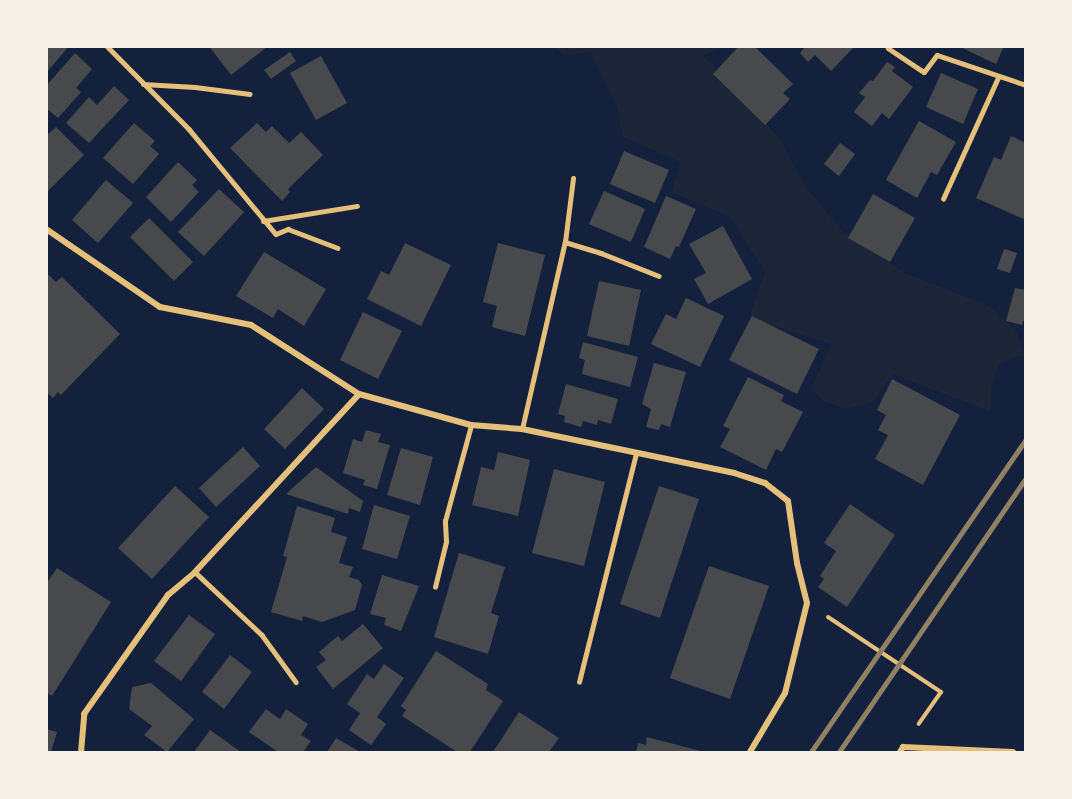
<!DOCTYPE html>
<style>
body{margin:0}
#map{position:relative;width:1072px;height:799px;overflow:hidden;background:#14213d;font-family:"Exo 2",sans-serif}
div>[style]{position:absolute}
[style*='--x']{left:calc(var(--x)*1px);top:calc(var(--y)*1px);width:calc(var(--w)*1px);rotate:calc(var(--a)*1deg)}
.green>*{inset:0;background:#1d2539}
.building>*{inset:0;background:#48494c}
.path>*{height:4px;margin:-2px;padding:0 2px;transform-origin:2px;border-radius:2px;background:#e5c07b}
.service>*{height:4.5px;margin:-2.25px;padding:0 2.25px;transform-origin:2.25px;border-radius:2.25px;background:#e5c07b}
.minor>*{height:6px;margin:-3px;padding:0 3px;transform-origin:3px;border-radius:3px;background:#e5c07b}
.rail>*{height:4.5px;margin:-2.25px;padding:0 2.25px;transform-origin:2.25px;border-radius:2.25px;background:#918062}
span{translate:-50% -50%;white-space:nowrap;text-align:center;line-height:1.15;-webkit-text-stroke:6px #f6f1e7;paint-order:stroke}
.frame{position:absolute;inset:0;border:48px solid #f6f1e7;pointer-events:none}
</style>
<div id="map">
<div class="green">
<i style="clip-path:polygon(555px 47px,720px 47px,703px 56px,780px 139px,805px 186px,844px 233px,905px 273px,989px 306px,1017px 333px,1025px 354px,1000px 362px,991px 387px,991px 412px,893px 374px,873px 402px,846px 409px,824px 401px,811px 390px,831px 344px,749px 318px,765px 272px,730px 217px,672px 192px,680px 162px,623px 137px,617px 106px,590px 52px,564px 55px)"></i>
</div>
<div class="building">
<i style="clip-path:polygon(46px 46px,69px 46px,46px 73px)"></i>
<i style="clip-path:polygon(209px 46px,268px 46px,231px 75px)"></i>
<i style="clip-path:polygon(739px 46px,754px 46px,793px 84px,783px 93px,790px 99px,765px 125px,713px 74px)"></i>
<i style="clip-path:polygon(806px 46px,855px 46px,831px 71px,815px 55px,808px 62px,800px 53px)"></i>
<i style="clip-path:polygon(958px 46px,1004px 46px,996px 64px)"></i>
<i style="clip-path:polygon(290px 52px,296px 61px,271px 79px,264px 70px)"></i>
<i style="clip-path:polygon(75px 53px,92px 69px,76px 88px,81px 92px,58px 118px,46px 108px,46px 86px)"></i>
<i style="clip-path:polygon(321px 56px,347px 103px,316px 120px,290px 73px)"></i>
<i style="clip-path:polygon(887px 62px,895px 67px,892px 71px,913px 87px,889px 119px,882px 113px,872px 126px,854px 112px,865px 97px,859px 93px,870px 80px,873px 81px)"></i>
<i style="clip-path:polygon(941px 73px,978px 89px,963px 124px,926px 107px)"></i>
<i style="clip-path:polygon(114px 86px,129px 100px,89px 143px,66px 123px,89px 97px,97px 105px)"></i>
<i style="clip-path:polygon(919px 121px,956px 142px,937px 175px,931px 172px,917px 198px,886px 180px)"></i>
<i style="clip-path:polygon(134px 123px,155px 141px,150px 146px,159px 154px,133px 184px,103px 158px)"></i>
<i style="clip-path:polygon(257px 123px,266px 132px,272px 126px,289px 143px,301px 132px,323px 155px,288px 189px,290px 192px,282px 201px,230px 148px)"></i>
<i style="clip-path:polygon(56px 127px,84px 155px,46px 193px,46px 136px)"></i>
<i style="clip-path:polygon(1011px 136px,1026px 143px,1026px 220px,976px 198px,994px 157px,1001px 160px)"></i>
<i style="clip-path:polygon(840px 143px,855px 154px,839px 176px,824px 164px)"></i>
<i style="clip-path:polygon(624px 151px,669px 170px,655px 203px,610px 184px)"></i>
<i style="clip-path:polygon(178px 162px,197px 180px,192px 185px,199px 192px,171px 222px,146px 197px)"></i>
<i style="clip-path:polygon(106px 180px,133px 203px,98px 243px,72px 220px)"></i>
<i style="clip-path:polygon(219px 189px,244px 212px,204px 256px,178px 232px)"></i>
<i style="clip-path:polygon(604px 191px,645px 209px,631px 242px,589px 224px)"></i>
<i style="clip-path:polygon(873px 194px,915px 218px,890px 262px,848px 238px)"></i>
<i style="clip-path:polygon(666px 196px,696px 209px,679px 247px,676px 246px,670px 259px,644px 247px)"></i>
<i style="clip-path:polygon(149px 218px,193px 262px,174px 281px,130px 237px)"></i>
<i style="clip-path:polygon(723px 226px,752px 279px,708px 304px,694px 279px,706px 273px,689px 244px)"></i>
<i style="clip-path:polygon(405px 243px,451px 265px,421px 326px,367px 299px,381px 271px,389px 275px)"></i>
<i style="clip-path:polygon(498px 243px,545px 255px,525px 336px,492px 327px,497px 306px,483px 302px)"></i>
<i style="clip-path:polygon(1004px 249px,1017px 253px,1010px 273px,997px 269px)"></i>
<i style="clip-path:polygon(264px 252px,326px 289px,304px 326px,278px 309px,273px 318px,236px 296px)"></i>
<i style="clip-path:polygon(49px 275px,56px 282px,62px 277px,120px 334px,61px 395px,58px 392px,53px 398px,46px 392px,46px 277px)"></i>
<i style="clip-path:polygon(599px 281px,641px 290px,629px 346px,587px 336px)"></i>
<i style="clip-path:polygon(1015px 288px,1026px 290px,1026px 314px,1022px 325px,1006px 321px)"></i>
<i style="clip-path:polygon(686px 298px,724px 316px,700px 367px,651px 344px,666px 314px,676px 319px)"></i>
<i style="clip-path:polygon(363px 312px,402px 331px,378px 379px,340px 360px)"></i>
<i style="clip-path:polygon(752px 316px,819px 349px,797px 394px,729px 360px)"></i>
<i style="clip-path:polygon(583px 342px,638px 357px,630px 387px,582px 374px,585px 360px,579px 358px)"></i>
<i style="clip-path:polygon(654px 363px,686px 372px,670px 427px,661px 424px,659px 430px,646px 427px,651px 409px,642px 404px)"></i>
<i style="clip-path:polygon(748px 377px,784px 395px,781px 401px,803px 412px,782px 452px,776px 449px,766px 470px,720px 447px,730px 429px,723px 426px)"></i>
<i style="clip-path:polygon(892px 379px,960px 415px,923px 485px,875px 459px,888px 435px,878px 430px,886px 415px,877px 410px)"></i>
<i style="clip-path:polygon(566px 384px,618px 399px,611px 424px,598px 420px,597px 425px,583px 421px,581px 427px,564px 422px,565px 416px,558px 414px)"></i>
<i style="clip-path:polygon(302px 388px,324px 409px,285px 449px,264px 429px)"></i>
<i style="clip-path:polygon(366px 430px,381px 434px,378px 442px,390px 445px,377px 489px,363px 485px,365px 480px,343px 473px,353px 439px,362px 442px)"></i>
<i style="clip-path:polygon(243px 447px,260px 466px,216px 507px,199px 488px)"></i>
<i style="clip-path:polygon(401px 448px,433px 457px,420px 505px,387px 495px)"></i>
<i style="clip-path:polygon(498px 452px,530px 460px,518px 516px,472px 505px,481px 467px,494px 470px)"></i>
<i style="clip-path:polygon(316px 467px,363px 501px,360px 512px,349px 508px,348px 514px,286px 494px)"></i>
<i style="clip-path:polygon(554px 469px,605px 482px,584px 566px,532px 553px)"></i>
<i style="clip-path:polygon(175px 486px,209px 517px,152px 579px,118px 548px)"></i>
<i style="clip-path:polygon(659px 486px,699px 499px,660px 618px,620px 604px)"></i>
<i style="clip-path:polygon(850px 504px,895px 535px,847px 607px,818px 587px,824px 579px,820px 576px,836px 551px,824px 543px)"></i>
<i style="clip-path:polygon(374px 505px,410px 516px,397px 559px,362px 549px)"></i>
<i style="clip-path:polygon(297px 506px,335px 518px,331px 532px,347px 537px,339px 563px,353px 567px,349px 577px,359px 580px,362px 585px,355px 610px,322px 622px,303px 616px,302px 621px,271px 612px,287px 557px,283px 556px)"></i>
<i style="clip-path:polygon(459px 553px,505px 567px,491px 613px,499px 616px,488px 654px,434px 637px)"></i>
<i style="clip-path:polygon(709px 566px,769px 586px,730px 699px,670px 678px)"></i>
<i style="clip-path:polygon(57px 568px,111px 602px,52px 696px,46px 692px,46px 584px)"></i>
<i style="clip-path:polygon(382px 575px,419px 586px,401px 631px,384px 625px,386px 618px,370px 614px)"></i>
<i style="clip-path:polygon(189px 615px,215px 634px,181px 681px,154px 661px)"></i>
<i style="clip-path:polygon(363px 624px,383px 648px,333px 689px,316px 667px,326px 660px,319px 652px,338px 636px,342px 641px)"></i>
<i style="clip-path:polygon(436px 651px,488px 684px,486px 690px,503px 701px,470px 752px,457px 752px,402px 716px,406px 710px,401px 706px)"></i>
<i style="clip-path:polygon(230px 655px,252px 672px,224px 709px,202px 692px)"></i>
<i style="clip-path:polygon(384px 664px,404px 678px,377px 717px,386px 724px,371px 745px,349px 730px,360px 713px,347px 704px,367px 674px,374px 679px)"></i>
<i style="clip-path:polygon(151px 683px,194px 719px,167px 752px,144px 735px,152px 726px,129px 709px,132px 687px)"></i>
<i style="clip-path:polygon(266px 709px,280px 719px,286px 709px,308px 724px,301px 735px,311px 741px,303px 752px,278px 752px,249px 732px)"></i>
<i style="clip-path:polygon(519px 712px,559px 738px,549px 752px,493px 752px)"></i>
<i style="clip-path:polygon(46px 729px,57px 732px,51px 752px,46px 752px)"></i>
<i style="clip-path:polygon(210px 730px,241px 752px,194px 752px)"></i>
<i style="clip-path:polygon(647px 737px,704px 752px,636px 752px,638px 743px,646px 745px)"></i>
<i style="clip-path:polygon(336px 738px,360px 752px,327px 752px)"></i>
</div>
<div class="path">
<i style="--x:828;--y:617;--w:136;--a:33.6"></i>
<i style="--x:941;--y:692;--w:39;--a:125"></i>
</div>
<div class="service">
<i style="--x:107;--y:46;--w:117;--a:45.3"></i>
<i style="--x:189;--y:129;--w:136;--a:50.4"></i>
<i style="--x:276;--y:234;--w:13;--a:-23"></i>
<i style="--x:288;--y:229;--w:53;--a:20.8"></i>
<i style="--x:888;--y:48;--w:43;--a:33.7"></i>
<i style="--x:924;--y:72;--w:21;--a:-53"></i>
<i style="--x:937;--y:55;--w:94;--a:18.6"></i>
<i style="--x:143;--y:84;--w:52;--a:3.3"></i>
<i style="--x:195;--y:87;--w:55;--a:7.3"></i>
<i style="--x:943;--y:199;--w:133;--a:-65.6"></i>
<i style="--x:263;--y:221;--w:95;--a:-9.1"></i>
<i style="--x:565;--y:242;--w:38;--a:17"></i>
<i style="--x:601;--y:253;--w:62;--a:21.6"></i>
<i style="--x:522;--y:429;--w:192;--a:-77.1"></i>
<i style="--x:565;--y:242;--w:64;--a:-82.8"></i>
<i style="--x:195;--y:572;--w:92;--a:43.2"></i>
<i style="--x:262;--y:635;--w:58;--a:54.1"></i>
<i style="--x:435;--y:587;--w:46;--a:-76.3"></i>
<i style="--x:446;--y:542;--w:21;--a:-93"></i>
<i style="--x:445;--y:521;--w:99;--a:-74.8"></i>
<i style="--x:579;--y:682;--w:236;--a:-76"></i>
</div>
<div class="minor">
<i style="--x:46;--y:229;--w:138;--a:34.4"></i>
<i style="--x:160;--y:307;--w:93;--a:11.2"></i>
<i style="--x:251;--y:325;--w:128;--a:32.6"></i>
<i style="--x:359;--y:394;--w:116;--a:15.5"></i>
<i style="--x:471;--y:425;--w:51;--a:4.5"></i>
<i style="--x:522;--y:429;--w:217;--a:11.7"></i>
<i style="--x:734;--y:473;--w:33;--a:18"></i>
<i style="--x:765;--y:483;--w:29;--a:38"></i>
<i style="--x:788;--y:501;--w:63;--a:81.7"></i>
<i style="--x:797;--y:563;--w:41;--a:76"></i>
<i style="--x:807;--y:603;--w:93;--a:103.7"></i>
<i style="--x:785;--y:693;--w:69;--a:120.7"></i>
<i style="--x:81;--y:752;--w:38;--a:-85"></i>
<i style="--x:84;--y:714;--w:146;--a:-54.8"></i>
<i style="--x:168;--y:595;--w:35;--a:-40"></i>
<i style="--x:195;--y:572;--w:242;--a:-47.3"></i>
<i style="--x:900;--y:752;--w:6;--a:-59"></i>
<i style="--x:903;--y:747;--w:110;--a:2.6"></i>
</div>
<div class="rail">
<i style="--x:811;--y:752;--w:380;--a:-55.5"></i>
<i style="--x:839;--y:752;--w:332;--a:-55.7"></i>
</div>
<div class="frame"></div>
</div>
